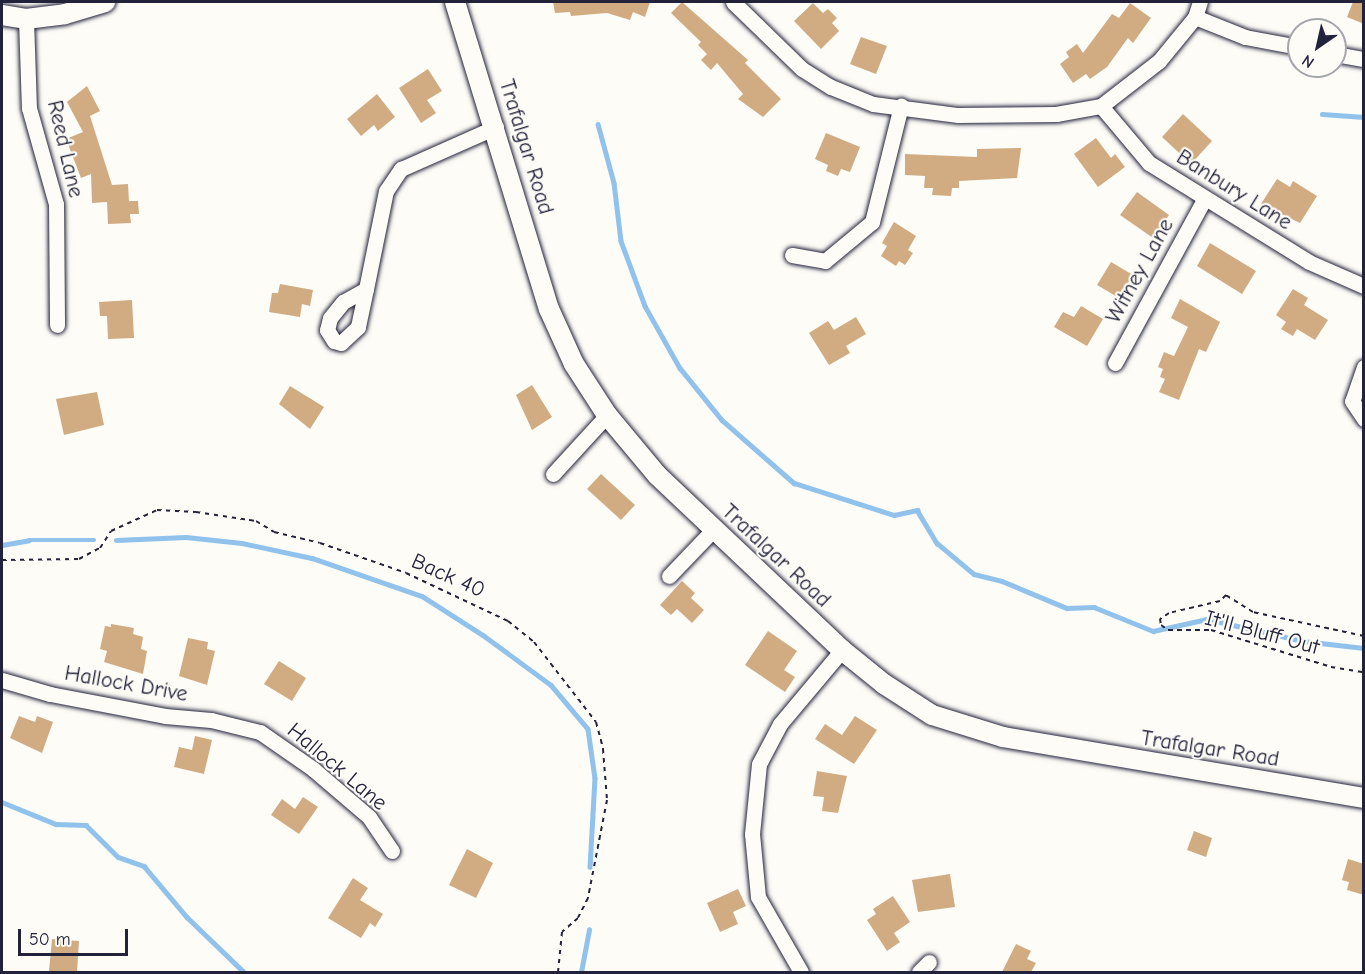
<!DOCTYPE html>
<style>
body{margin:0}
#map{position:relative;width:1365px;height:974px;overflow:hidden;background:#fdfcf7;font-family:"Comic Neue",sans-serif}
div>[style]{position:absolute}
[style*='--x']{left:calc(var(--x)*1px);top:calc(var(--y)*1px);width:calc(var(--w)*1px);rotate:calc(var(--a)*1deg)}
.stream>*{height:4.5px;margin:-2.25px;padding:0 2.25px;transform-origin:2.25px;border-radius:2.25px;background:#90c2ec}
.building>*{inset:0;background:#d1ac83}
.path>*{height:2px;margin-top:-1px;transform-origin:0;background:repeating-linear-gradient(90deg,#22223b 0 4.5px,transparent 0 9px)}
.roads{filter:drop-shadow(0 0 2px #22223b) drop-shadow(0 0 2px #22223b)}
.minor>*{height:15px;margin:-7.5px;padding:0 7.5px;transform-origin:7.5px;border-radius:7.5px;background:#fdfcf7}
.tertiary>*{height:20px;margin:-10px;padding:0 10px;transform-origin:10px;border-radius:10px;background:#fdfcf7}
span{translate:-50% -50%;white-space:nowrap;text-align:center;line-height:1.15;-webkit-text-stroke:4.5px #fdfcf7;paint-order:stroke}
.street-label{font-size:22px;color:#22223b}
.frame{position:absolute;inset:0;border:3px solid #22223b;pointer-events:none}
.north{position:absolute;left:1287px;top:18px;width:60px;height:60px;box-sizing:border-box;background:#fdfcf7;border:2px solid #a5a5ac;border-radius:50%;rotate:214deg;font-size:16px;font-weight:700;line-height:24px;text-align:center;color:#22223b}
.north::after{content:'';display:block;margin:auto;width:21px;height:27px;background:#22223b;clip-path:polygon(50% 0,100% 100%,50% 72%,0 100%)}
.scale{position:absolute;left:18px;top:929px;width:110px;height:27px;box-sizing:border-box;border:3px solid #22223b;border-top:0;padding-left:8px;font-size:18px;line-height:21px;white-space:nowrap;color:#22223b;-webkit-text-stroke:4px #fdfcf7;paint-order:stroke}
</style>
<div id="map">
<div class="stream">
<i style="--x:1322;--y:114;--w:42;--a:4.1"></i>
<i style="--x:598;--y:124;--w:61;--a:74.8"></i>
<i style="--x:614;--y:183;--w:58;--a:83.1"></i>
<i style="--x:621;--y:241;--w:69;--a:69.7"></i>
<i style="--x:645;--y:306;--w:71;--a:60.6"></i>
<i style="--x:680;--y:368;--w:67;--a:51.1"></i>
<i style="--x:722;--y:420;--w:96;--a:41.2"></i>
<i style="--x:794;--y:483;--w:105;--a:17.7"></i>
<i style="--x:894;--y:515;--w:24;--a:-12"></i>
<i style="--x:917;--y:510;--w:39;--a:59"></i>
<i style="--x:937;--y:543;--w:48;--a:40"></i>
<i style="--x:974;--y:574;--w:29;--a:14"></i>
<i style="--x:1002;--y:581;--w:70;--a:22.6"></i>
<i style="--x:1067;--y:608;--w:27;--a:-2"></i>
<i style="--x:1094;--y:607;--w:64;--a:22.1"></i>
<i style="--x:1153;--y:631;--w:55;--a:-12.5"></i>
<i style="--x:1207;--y:619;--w:98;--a:12.9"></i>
<i style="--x:1303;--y:641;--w:61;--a:6.5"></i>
<i style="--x:116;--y:540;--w:70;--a:-2.5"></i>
<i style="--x:186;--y:537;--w:56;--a:6.1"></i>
<i style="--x:242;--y:543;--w:72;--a:12.1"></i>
<i style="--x:312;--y:558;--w:116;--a:19.1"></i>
<i style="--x:422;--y:596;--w:72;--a:32.6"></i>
<i style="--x:483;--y:635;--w:84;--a:36.3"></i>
<i style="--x:551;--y:685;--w:57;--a:49.9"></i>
<i style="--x:588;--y:729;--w:49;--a:81.9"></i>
<i style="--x:595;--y:778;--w:89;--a:93.2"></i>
<i style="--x:2;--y:545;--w:27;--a:-10"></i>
<i style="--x:29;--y:540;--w:65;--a:0"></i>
<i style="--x:2;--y:802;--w:58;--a:22.2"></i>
<i style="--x:56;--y:824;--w:30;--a:2"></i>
<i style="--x:86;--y:825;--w:45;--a:45"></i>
<i style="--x:118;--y:857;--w:28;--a:19"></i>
<i style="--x:144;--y:866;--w:67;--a:49.9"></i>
<i style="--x:187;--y:917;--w:79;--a:44"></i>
<i style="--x:581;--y:972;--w:43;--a:-79.2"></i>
</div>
<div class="building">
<i style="clip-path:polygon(553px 2px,650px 2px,645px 17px,633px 12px,630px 20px,607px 13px,571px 16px,570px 12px,555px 13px)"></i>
<i style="clip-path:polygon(682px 2px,748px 60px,745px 63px,781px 99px,763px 117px,738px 99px,743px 94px,717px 63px,711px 70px,701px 60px,707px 54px,698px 45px,701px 42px,671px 13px)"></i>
<i style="clip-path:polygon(1353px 2px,1364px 2px,1364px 24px,1347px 17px)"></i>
<i style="clip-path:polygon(813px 3px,823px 13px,828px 9px,837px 18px,832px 23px,839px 31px,821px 49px,794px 21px)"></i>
<i style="clip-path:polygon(1130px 3px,1151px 18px,1133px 43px,1128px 38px,1107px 67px,1090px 79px,1086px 74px,1073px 83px,1060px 64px,1069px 57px,1066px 52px,1077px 44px,1083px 53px,1112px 14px,1119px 18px)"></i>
<i style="clip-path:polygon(861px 37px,887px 46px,876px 74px,850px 64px)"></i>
<i style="clip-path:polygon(428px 69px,442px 91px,427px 100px,436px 113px,421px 123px,399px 88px)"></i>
<i style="clip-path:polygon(87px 86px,100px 111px,90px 116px,112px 185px,128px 184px,129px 201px,138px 201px,139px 214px,130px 214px,131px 223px,108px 224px,107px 202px,92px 203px,91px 174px,81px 178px,66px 139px,83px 132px,67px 102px)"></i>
<i style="clip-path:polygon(377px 94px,395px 117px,378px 131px,374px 125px,361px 136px,347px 119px)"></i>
<i style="clip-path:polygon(1183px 114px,1212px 141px,1191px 164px,1162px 137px)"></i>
<i style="clip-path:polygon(826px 133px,860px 147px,850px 172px,841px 169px,838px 176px,826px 171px,828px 165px,815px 159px)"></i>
<i style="clip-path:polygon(1096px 138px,1111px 158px,1115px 154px,1125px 167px,1098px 187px,1074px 154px)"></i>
<i style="clip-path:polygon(1021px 148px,1017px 178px,959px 181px,959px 188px,952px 188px,951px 196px,932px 195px,933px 188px,924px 188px,925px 176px,905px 175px,905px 154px,977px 157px,977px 149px)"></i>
<i style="clip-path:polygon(1277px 179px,1290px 187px,1293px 181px,1317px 196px,1300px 223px,1261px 204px)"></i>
<i style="clip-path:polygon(1137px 192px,1169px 215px,1153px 238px,1120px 215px)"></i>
<i style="clip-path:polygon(894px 222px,916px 236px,908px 250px,913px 253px,905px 265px,899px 261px,896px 266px,881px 256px,887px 246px,882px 243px)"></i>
<i style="clip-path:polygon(1210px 243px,1256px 271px,1242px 294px,1197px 266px)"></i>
<i style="clip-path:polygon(1111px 262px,1133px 275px,1119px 298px,1097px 285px)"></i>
<i style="clip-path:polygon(280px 284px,313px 290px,310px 306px,302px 304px,300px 317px,269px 312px,272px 293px,278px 293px)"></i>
<i style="clip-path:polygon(1293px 289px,1308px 298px,1304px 305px,1328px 320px,1315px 340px,1297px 329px,1293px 336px,1281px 329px,1286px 322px,1276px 315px)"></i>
<i style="clip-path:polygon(1180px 299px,1220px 322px,1206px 352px,1199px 349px,1179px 400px,1159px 392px,1165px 379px,1160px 377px,1163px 369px,1158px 367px,1164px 352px,1174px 356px,1188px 327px,1171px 318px)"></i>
<i style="clip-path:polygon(132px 300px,134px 338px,108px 339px,107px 316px,100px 316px,99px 302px)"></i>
<i style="clip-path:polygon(1081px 306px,1103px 319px,1087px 346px,1054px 327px,1063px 312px,1074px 317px)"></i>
<i style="clip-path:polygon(856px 317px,866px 334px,846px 346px,850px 353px,829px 365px,809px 333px,828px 321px,834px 330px)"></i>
<i style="clip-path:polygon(532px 385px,552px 417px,532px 430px,516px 395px)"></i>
<i style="clip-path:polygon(290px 386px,324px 407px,310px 429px,279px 404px)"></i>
<i style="clip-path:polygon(97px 392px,104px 425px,64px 435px,56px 399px)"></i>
<i style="clip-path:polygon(601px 474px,635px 505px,621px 520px,587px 489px)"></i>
<i style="clip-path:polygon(682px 581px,695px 593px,691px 598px,704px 610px,692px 623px,677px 609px,671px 615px,660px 605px)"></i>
<i style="clip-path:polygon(111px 624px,134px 628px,133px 634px,143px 637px,141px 649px,147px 651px,143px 674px,104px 662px,107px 651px,100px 649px,105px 626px,111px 627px)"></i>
<i style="clip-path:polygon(768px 631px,797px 651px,784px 670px,795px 677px,785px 692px,745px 665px)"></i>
<i style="clip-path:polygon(188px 638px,208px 642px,207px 649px,215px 651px,207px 685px,179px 676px)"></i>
<i style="clip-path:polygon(279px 661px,306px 678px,292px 701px,264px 684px)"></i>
<i style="clip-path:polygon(19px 716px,35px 722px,37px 716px,53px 722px,42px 753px,10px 738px)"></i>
<i style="clip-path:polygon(855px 716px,877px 730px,854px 764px,815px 739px,825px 724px,842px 735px)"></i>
<i style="clip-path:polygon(195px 736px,212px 740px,204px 774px,174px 767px,179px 747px,192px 750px)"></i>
<i style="clip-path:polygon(817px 771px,847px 776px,838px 813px,822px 811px,824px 797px,813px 796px)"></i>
<i style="clip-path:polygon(303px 797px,318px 807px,299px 834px,271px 815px,282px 799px,295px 809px)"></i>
<i style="clip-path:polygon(1194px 831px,1212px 838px,1206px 857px,1187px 850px)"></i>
<i style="clip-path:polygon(467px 849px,493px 863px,476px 898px,449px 885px)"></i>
<i style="clip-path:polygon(1348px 859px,1364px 864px,1364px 895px,1347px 890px,1349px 882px,1342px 880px)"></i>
<i style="clip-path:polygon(950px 874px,955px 907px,918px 912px,912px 880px)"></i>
<i style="clip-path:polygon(353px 878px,368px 888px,360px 900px,383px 914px,375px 927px,370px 923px,361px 938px,328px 918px)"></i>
<i style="clip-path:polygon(738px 889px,746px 906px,733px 912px,738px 924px,720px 932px,707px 903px)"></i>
<i style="clip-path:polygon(893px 896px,910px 922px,894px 933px,900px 942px,887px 951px,867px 920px,876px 914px,873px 909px)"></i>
<i style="clip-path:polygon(52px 939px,79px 941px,77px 972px,49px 971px)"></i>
<i style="clip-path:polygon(1016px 944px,1031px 951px,1027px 959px,1036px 963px,1031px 972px,1002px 972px)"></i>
</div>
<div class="path">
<i style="--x:2;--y:560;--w:77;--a:-0.7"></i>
<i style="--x:79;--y:559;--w:24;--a:-28"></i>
<i style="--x:100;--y:548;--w:20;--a:-57"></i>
<i style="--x:111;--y:531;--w:51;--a:-24.5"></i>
<i style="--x:157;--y:510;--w:39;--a:3"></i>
<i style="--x:196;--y:512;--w:61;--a:8.5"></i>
<i style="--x:256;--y:521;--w:21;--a:31"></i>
<i style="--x:274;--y:532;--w:47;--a:13.4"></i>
<i style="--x:320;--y:543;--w:91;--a:19.2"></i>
<i style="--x:406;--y:573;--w:113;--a:25.2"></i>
<i style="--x:508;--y:621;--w:33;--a:39"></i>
<i style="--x:534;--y:642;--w:101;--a:52.2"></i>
<i style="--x:596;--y:722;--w:28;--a:75"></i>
<i style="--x:603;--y:749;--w:51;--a:85.5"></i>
<i style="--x:607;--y:800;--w:100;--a:101"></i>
<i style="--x:588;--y:898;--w:22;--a:117"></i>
<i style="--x:578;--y:918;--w:21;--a:139"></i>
<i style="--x:562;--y:932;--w:40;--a:95.7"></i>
<i style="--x:1364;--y:636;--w:114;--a:-167.8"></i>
<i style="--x:1253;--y:612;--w:32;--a:-148"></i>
<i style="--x:1226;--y:595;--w:8;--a:135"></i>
<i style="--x:1220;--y:601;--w:52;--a:166.8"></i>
<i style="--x:1169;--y:613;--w:11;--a:146"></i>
<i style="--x:1160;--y:619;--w:6;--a:81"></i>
<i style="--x:1161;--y:625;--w:9;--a:36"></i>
<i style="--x:1168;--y:630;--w:43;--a:0"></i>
<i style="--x:1211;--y:630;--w:126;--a:17.1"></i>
<i style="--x:1331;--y:667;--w:33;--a:9"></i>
</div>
<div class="roads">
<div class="minor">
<i style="--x:733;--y:2;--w:96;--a:44.2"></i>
<i style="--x:802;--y:69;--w:34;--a:32"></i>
<i style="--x:831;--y:87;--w:45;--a:22"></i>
<i style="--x:873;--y:104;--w:86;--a:7.4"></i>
<i style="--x:958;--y:115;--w:98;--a:-0.6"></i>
<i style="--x:1056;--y:114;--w:46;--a:-10.1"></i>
<i style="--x:1101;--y:106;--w:73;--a:-37.8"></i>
<i style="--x:1159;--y:61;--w:57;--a:-50.7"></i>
<i style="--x:1195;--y:17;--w:16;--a:-72"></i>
<i style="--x:1195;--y:17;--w:54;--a:21.8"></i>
<i style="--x:1245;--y:37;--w:55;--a:10.5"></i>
<i style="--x:26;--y:19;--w:89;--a:88.1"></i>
<i style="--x:29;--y:108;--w:100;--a:74.3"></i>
<i style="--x:56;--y:204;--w:121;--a:89.5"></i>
<i style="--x:1335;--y:54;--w:29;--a:10"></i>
<i style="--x:1101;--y:106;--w:75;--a:49.9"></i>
<i style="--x:1149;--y:163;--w:188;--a:31.7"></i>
<i style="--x:1309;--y:262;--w:60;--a:23.6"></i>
<i style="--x:792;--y:255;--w:34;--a:10"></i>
<i style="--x:825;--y:261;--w:61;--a:-39.7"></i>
<i style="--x:872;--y:222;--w:120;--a:-76"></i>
<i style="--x:366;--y:289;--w:39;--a:102"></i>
<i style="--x:358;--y:327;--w:23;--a:137"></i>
<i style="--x:341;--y:343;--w:7;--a:-164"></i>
<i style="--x:334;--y:341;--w:13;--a:-122"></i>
<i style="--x:327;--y:330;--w:12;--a:-76"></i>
<i style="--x:330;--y:318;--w:21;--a:-51"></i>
<i style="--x:343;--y:302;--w:26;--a:-29"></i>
<i style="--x:366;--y:289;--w:100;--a:-78.5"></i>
<i style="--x:386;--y:191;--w:27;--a:-56"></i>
<i style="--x:401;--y:169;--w:104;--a:-23.9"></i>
<i style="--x:1115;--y:363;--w:186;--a:-61.4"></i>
<i style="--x:1364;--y:367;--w:36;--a:109"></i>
<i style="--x:1352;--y:401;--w:22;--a:56"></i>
<i style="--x:553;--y:474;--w:80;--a:-47.5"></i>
<i style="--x:669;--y:576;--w:62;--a:-46.3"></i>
<i style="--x:2;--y:680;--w:50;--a:16.3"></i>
<i style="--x:50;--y:694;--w:117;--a:10.8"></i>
<i style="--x:165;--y:716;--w:46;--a:5"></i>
<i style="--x:211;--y:720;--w:50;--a:13.8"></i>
<i style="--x:260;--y:732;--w:65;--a:34.9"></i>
<i style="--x:313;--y:769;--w:74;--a:40.6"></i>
<i style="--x:369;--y:817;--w:41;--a:55.9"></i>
<i style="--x:801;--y:972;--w:86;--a:-119.8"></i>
<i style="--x:758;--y:897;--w:63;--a:-95.4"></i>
<i style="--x:752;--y:834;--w:70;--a:-84.3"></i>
<i style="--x:759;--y:764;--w:45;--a:-62.3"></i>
<i style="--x:780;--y:724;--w:97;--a:-50"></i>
<i style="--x:919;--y:972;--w:14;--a:-45"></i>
</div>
<div class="tertiary">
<i style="--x:455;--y:2;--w:321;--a:73"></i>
<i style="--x:549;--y:309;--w:60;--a:65.6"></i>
<i style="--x:574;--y:364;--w:61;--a:57.1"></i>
<i style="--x:607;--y:415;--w:78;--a:50.2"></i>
<i style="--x:657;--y:475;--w:255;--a:43.4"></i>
<i style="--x:842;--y:650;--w:54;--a:39"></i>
<i style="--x:884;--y:684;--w:57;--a:32.9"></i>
<i style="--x:932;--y:715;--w:74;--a:17.2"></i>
<i style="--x:1003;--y:737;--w:366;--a:9.6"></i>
<i style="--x:2;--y:15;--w:24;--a:9"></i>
<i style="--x:26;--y:19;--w:39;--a:-7"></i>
<i style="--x:65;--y:14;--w:42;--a:-16.7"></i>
</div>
</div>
<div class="street-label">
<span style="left:526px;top:147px;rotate:73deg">Trafalgar Road</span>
<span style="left:65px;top:149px;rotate:77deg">Reed Lane</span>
<span style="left:1234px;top:190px;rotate:32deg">Banbury Lane</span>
<span style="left:1140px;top:271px;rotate:-61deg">Witney Lane</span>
<span style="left:776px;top:556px;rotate:43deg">Trafalgar Road</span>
<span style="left:448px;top:576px;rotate:24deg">Back 40</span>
<span style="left:1262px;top:633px;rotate:15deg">It'll Bluff Out</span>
<span style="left:126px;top:684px;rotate:10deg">Hallock Drive</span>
<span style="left:1210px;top:749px;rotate:9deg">Trafalgar Road</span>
<span style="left:337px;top:767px;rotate:40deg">Hallock Lane</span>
</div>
<div class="frame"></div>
<div class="north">N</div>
<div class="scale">50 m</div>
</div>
